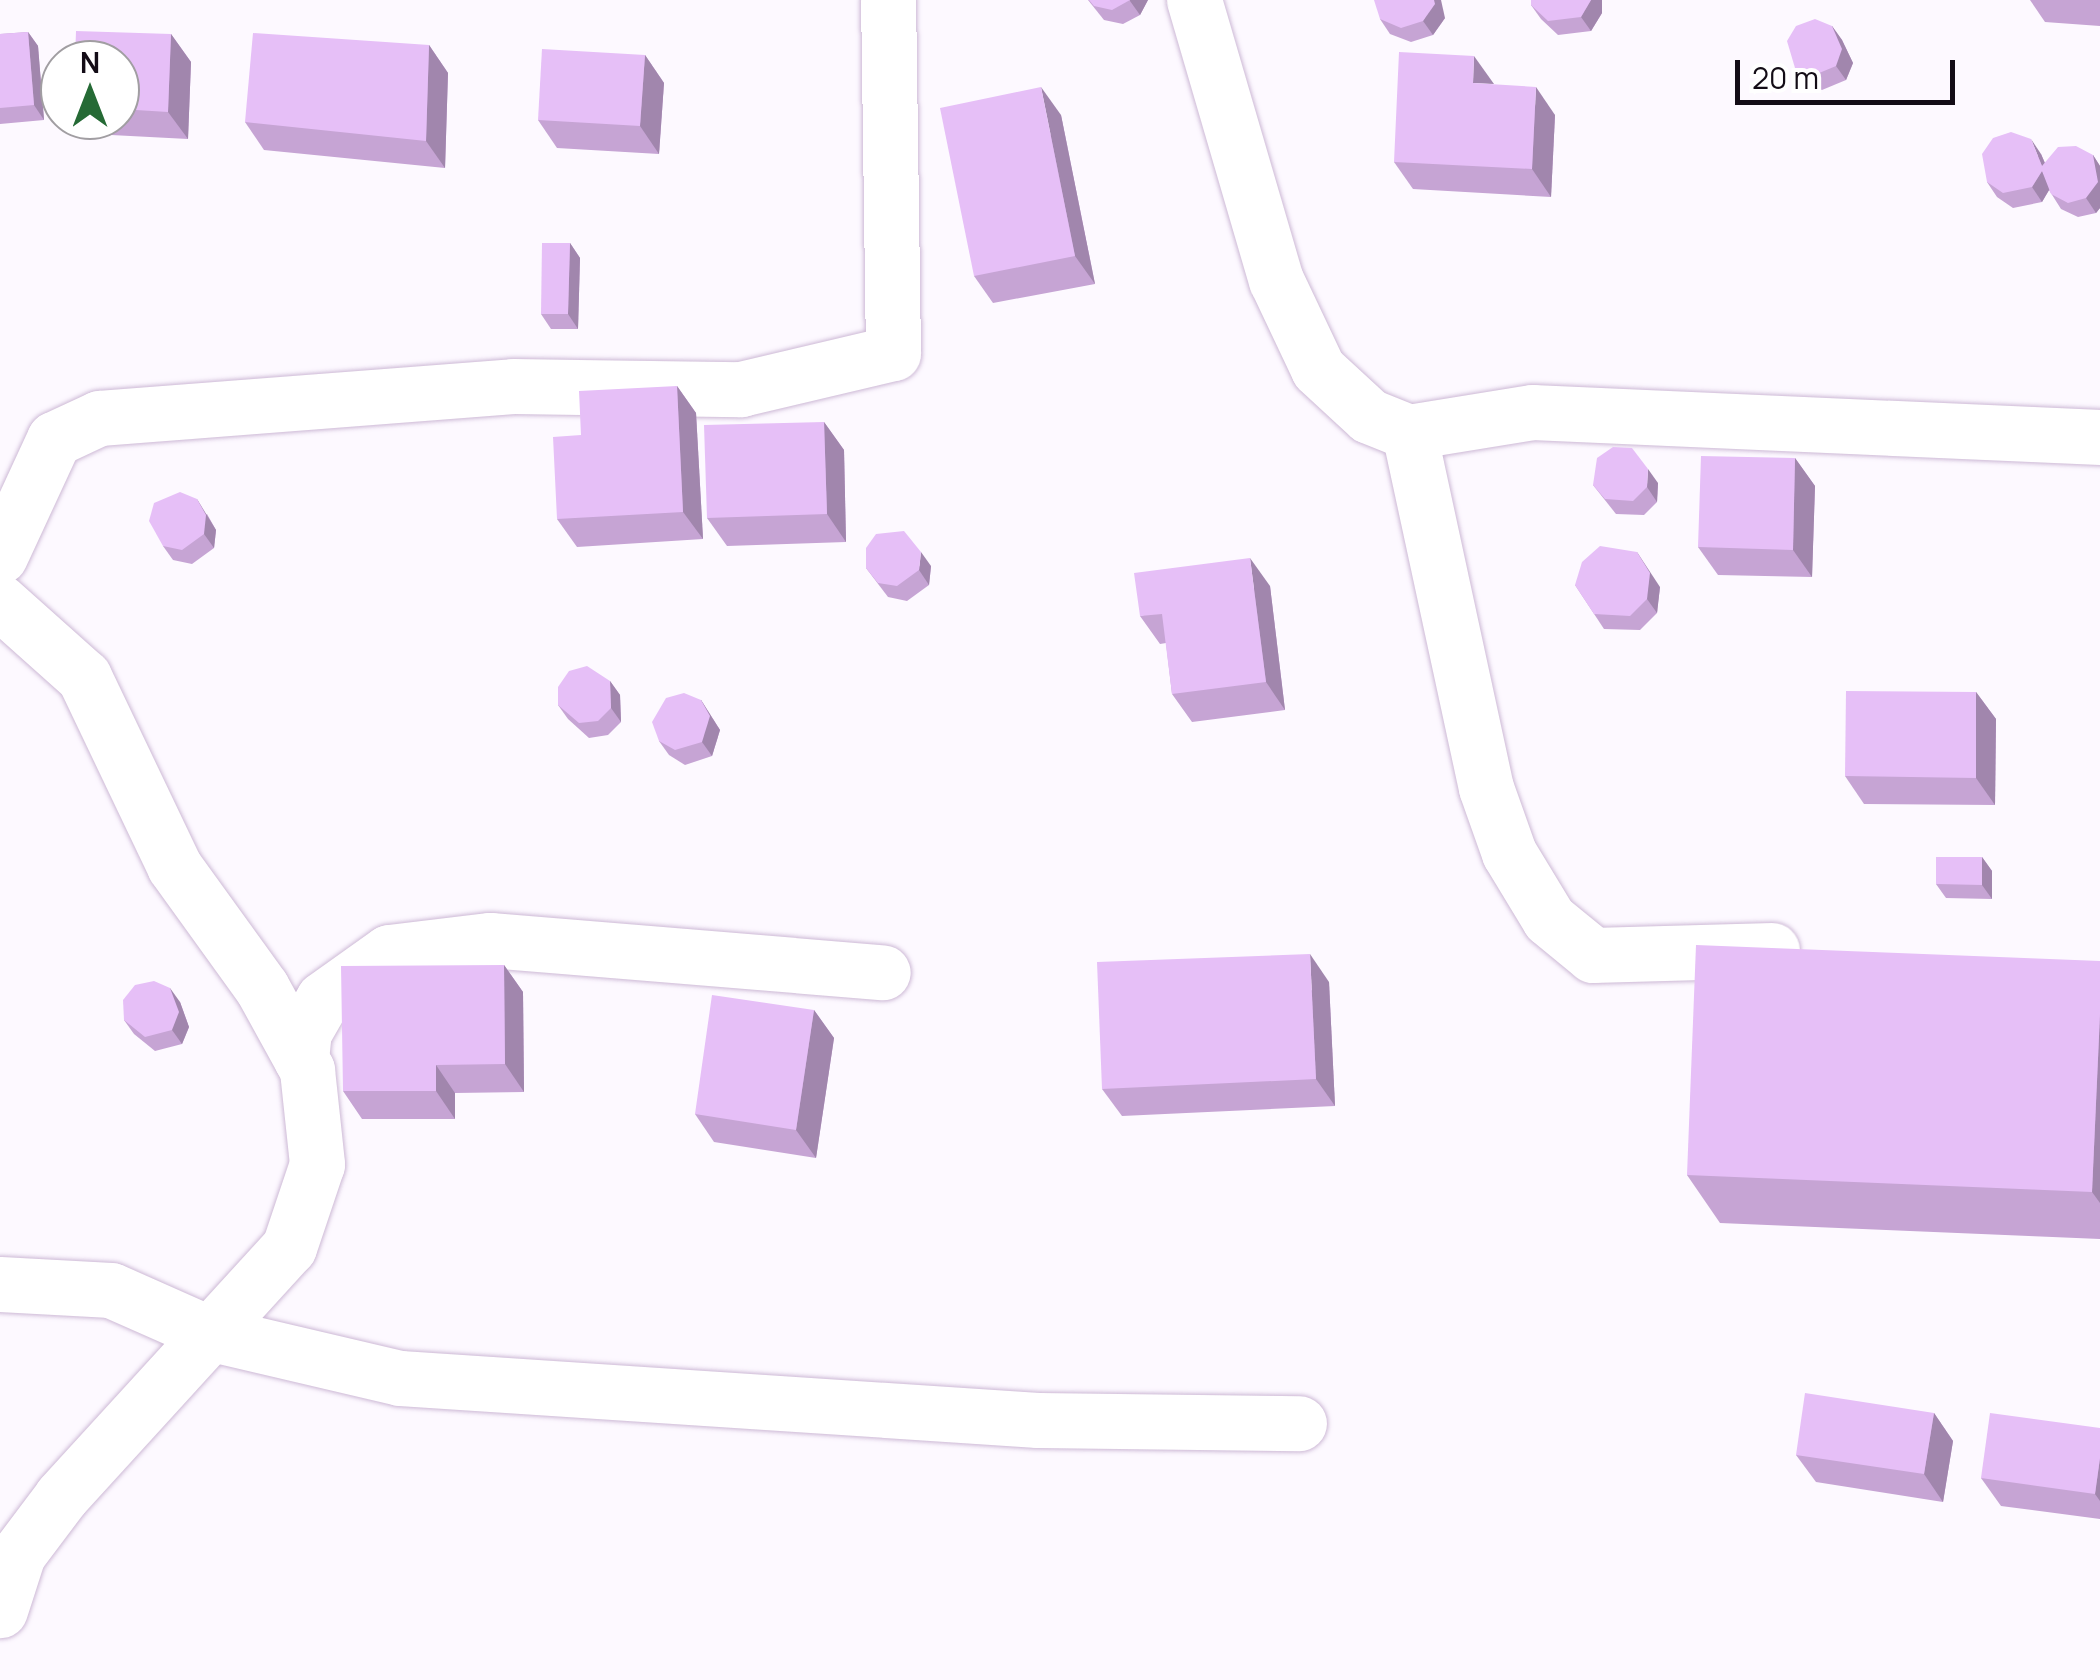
<!DOCTYPE html>
<style>
body{margin:0}
#map{position:relative;width:2100px;height:1680px;overflow:hidden;background:#fdf9ff;font-family:Manrope,sans-serif}
div>[style]{position:absolute}
[style*='--x']{left:calc(var(--x)*1px);top:calc(var(--y)*1px);width:calc(var(--w)*1px);rotate:calc(var(--a)*1deg)}
.roads{filter:drop-shadow(0 0 2px #cdb9d6) drop-shadow(0 0 2px #cdb9d6)}
.minor>*{height:55px;margin:-27.5px;padding:0 27.5px;transform-origin:27.5px;border-radius:27.5px;background:#fff}
.wall>*{inset:0;background:#c6a4d4}
.shaded-wall>*{inset:0;background:#a186ad}
.building>*{inset:0;background:#e6bff7}
span{translate:-50% -50%;white-space:nowrap;text-align:center;line-height:1.15;-webkit-text-stroke:8px #fff;paint-order:stroke}
.north{position:absolute;left:40px;top:40px;width:100px;height:100px;box-sizing:border-box;background:#fff;border:2px solid #a19ea2;border-radius:50%;rotate:0deg;font-size:28px;font-weight:700;line-height:40px;text-align:center;color:#130c16}
.north::after{content:'';display:block;margin:auto;width:35px;height:45px;background:#256a35;clip-path:polygon(50% 0,100% 100%,50% 72%,0 100%)}
.scale{position:absolute;left:1735px;top:60px;width:220px;height:45px;box-sizing:border-box;border:5px solid #130c16;border-top:0;padding-left:12px;font-size:30px;line-height:35px;white-space:nowrap;color:#130c16;-webkit-text-stroke:8px #fff;paint-order:stroke}
</style>
<div id="map">
<div class="roads">
<div class="minor">
<i style="--x:1194;--y:0;--w:292;--a:73.7"></i>
<i style="--x:1276;--y:280;--w:98;--a:64.7"></i>
<i style="--x:1318;--y:369;--w:69;--a:42.7"></i>
<i style="--x:1369;--y:416;--w:43;--a:21.8"></i>
<i style="--x:1409;--y:432;--w:125;--a:-9.2"></i>
<i style="--x:1532;--y:412;--w:569;--a:2.52"></i>
<i style="--x:1409;--y:432;--w:364;--a:77.8"></i>
<i style="--x:1486;--y:788;--w:69;--a:70.5"></i>
<i style="--x:1509;--y:853;--w:77;--a:58.8"></i>
<i style="--x:1549;--y:919;--w:57;--a:39.3"></i>
<i style="--x:1593;--y:955;--w:179;--a:-1.6"></i>
<i style="--x:0;--y:556;--w:129;--a:-65.2"></i>
<i style="--x:54;--y:439;--w:50;--a:-25"></i>
<i style="--x:99;--y:418;--w:415;--a:-4.4"></i>
<i style="--x:513;--y:386;--w:228;--a:0.8"></i>
<i style="--x:741;--y:389;--w:156;--a:-13.3"></i>
<i style="--x:893;--y:353;--w:353;--a:-90.8"></i>
<i style="--x:0;--y:602;--w:113;--a:41.8"></i>
<i style="--x:84;--y:677;--w:209;--a:64.5"></i>
<i style="--x:174;--y:866;--w:150;--a:54.2"></i>
<i style="--x:262;--y:988;--w:94;--a:61.2"></i>
<i style="--x:307;--y:1070;--w:95;--a:83.9"></i>
<i style="--x:317;--y:1164;--w:88;--a:108.6"></i>
<i style="--x:289;--y:1247;--w:338;--a:132.4"></i>
<i style="--x:61;--y:1497;--w:71;--a:127"></i>
<i style="--x:18;--y:1554;--w:59;--a:107.8"></i>
<i style="--x:301;--y:1059;--w:27;--a:-84"></i>
<i style="--x:304;--y:1032;--w:38;--a:-60"></i>
<i style="--x:323;--y:999;--w:81;--a:-35.5"></i>
<i style="--x:389;--y:952;--w:102;--a:-6.8"></i>
<i style="--x:490;--y:940;--w:394;--a:4.7"></i>
<i style="--x:0;--y:1284;--w:111;--a:3.1"></i>
<i style="--x:111;--y:1290;--w:106;--a:23.9"></i>
<i style="--x:208;--y:1333;--w:197;--a:13.2"></i>
<i style="--x:400;--y:1378;--w:639;--a:3.77"></i>
<i style="--x:1038;--y:1420;--w:261;--a:0.7"></i>
</div>
</div>
<div class="wall">
<i style="clip-path:polygon(1088px 0,1148px 0,1140px 15px,1123px 24px,1104px 20px)"></i>
<i style="clip-path:polygon(1531px 0,1602px 0,1602px 13px,1591px 31px,1558px 35px,1541px 19px,1531px 5px)"></i>
<i style="clip-path:polygon(2030px 0,2100px 0,2100px 26px,2045px 22px)"></i>
<i style="clip-path:polygon(1445px 18px,1433px 35px,1411px 42px,1390px 34px,1380px 19px)"></i>
<i style="clip-path:polygon(1832px 26px,1842px 40px,1853px 63px,1846px 80px,1822px 90px,1805px 83px,1795px 68px)"></i>
<i style="clip-path:polygon(28px 32px,38px 46px,44px 120px,0 124px,0 34px)"></i>
<i style="clip-path:polygon(171px 34px,191px 62px,188px 139px,92px 134px,82px 120px,120px 120px,120px 60px)"></i>
<i style="clip-path:polygon(429px 45px,448px 73px,445px 168px,264px 150px,245px 122px)"></i>
<i style="clip-path:polygon(645px 55px,664px 83px,659px 154px,557px 148px,538px 120px)"></i>
<i style="clip-path:polygon(1494px 85px,1555px 115px,1551px 197px,1413px 189px,1394px 162px)"></i>
<i style="clip-path:polygon(1061px 115px,1095px 284px,993px 303px,974px 276px)"></i>
<i style="clip-path:polygon(2041px 154px,2045px 163px,2093px 155px,2100px 166px,2100px 208px,2096px 213px,2078px 217px,2061px 209px,2049px 190px,2042px 202px,2013px 208px,1997px 197px,1987px 182px)"></i>
<i style="clip-path:polygon(570px 243px,580px 258px,578px 329px,551px 329px,541px 314px)"></i>
<i style="clip-path:polygon(677px 386px,696px 413px,703px 539px,577px 547px,557px 519px,581px 435px)"></i>
<i style="clip-path:polygon(824px 422px,844px 450px,846px 542px,727px 546px,707px 518px)"></i>
<i style="clip-path:polygon(1795px 458px,1815px 486px,1812px 577px,1718px 575px,1698px 547px)"></i>
<i style="clip-path:polygon(1658px 483px,1657px 502px,1644px 515px,1616px 514px,1593px 485px)"></i>
<i style="clip-path:polygon(207px 514px,216px 530px,214px 548px,192px 564px,173px 560px,163px 546px)"></i>
<i style="clip-path:polygon(931px 566px,929px 585px,907px 601px,888px 597px,866px 568px)"></i>
<i style="clip-path:polygon(1575px 585px,1660px 587px,1657px 613px,1640px 630px,1604px 629px)"></i>
<i style="clip-path:polygon(1270px 586px,1285px 710px,1192px 722px,1172px 694px,1166px 643px,1160px 644px,1140px 616px)"></i>
<i style="clip-path:polygon(610px 681px,620px 695px,621px 722px,608px 735px,589px 738px,568px 719px,558px 705px)"></i>
<i style="clip-path:polygon(1976px 692px,1996px 719px,1995px 805px,1864px 804px,1845px 776px)"></i>
<i style="clip-path:polygon(701px 700px,720px 730px,712px 756px,685px 765px,669px 755px,659px 741px)"></i>
<i style="clip-path:polygon(1982px 857px,1992px 871px,1992px 899px,1946px 898px,1936px 884px)"></i>
<i style="clip-path:polygon(2100px 961px,2100px 1239px,1720px 1223px,1687px 1175px)"></i>
<i style="clip-path:polygon(504px 965px,523px 992px,524px 1092px,455px 1093px,455px 1119px,362px 1119px,343px 1091px)"></i>
<i style="clip-path:polygon(1329px 982px,1335px 1106px,1122px 1116px,1102px 1089px)"></i>
<i style="clip-path:polygon(180px 1002px,189px 1027px,182px 1044px,155px 1051px,134px 1034px,124px 1020px)"></i>
<i style="clip-path:polygon(814px 1010px,834px 1038px,816px 1158px,714px 1142px,695px 1114px)"></i>
<i style="clip-path:polygon(1934px 1413px,1953px 1441px,1943px 1502px,1816px 1482px,1796px 1455px)"></i>
<i style="clip-path:polygon(2100px 1428px,2100px 1519px,2001px 1506px,1981px 1478px)"></i>
</div>
<div class="shaded-wall">
<i style="clip-path:polygon(1130px 0,1148px 0,1140px 15px,1130px 1px)"></i>
<i style="clip-path:polygon(1434px 0,1441px 0,1445px 18px,1433px 35px,1423px 21px)"></i>
<i style="clip-path:polygon(1591px 0,1602px 0,1602px 13px,1591px 31px,1581px 17px)"></i>
<i style="clip-path:polygon(1832px 26px,1842px 40px,1853px 63px,1846px 80px,1836px 66px)"></i>
<i style="clip-path:polygon(28px 32px,38px 46px,44px 120px,34px 105px)"></i>
<i style="clip-path:polygon(171px 34px,191px 62px,188px 139px,168px 112px)"></i>
<i style="clip-path:polygon(429px 45px,448px 73px,445px 168px,426px 141px)"></i>
<i style="clip-path:polygon(645px 55px,664px 83px,659px 154px,640px 126px)"></i>
<i style="clip-path:polygon(1474px 56px,1494px 84px,1473px 83px)"></i>
<i style="clip-path:polygon(1041px 87px,1061px 115px,1095px 284px,1075px 256px)"></i>
<i style="clip-path:polygon(1536px 87px,1555px 115px,1551px 197px,1532px 169px)"></i>
<i style="clip-path:polygon(2031px 139px,2041px 154px,2052px 180px,2042px 166px)"></i>
<i style="clip-path:polygon(2093px 155px,2100px 166px,2100px 208px,2096px 213px,2086px 198px)"></i>
<i style="clip-path:polygon(2042px 171px,2052px 185px,2042px 202px,2032px 187px)"></i>
<i style="clip-path:polygon(570px 243px,580px 258px,578px 329px,568px 314px)"></i>
<i style="clip-path:polygon(677px 386px,696px 413px,703px 539px,683px 512px)"></i>
<i style="clip-path:polygon(824px 422px,844px 450px,846px 542px,827px 514px)"></i>
<i style="clip-path:polygon(1795px 458px,1815px 486px,1812px 577px,1793px 550px)"></i>
<i style="clip-path:polygon(1648px 469px,1658px 483px,1657px 502px,1647px 487px)"></i>
<i style="clip-path:polygon(197px 499px,216px 530px,214px 548px,204px 534px)"></i>
<i style="clip-path:polygon(921px 552px,931px 566px,929px 585px,919px 570px)"></i>
<i style="clip-path:polygon(1637px 552px,1660px 587px,1657px 613px,1647px 599px)"></i>
<i style="clip-path:polygon(1250px 558px,1270px 586px,1285px 710px,1266px 682px)"></i>
<i style="clip-path:polygon(610px 681px,620px 695px,621px 722px,611px 708px)"></i>
<i style="clip-path:polygon(1976px 692px,1996px 719px,1995px 805px,1976px 778px)"></i>
<i style="clip-path:polygon(701px 700px,720px 730px,712px 756px,702px 742px)"></i>
<i style="clip-path:polygon(1982px 857px,1992px 871px,1992px 899px,1982px 885px)"></i>
<i style="clip-path:polygon(1310px 954px,1329px 982px,1335px 1106px,1316px 1079px)"></i>
<i style="clip-path:polygon(504px 965px,523px 992px,524px 1092px,505px 1064px)"></i>
<i style="clip-path:polygon(170px 988px,180px 1002px,189px 1027px,182px 1044px,172px 1030px)"></i>
<i style="clip-path:polygon(814px 1010px,834px 1038px,816px 1158px,796px 1130px)"></i>
<i style="clip-path:polygon(2100px 1014px,2100px 1203px,2092px 1192px)"></i>
<i style="clip-path:polygon(436px 1065px,455px 1093px,455px 1119px,436px 1091px)"></i>
<i style="clip-path:polygon(1934px 1413px,1953px 1441px,1943px 1502px,1924px 1474px)"></i>
<i style="clip-path:polygon(2100px 1458px,2100px 1501px,2095px 1494px)"></i>
</div>
<div class="building">
<i style="clip-path:polygon(1089px 0,1130px 0,1112px 10px,1094px 6px)"></i>
<i style="clip-path:polygon(1374px 0,1434px 0,1435px 4px,1423px 21px,1401px 28px,1380px 19px)"></i>
<i style="clip-path:polygon(1531px 0,1591px 0,1581px 17px,1548px 21px,1531px 5px)"></i>
<i style="clip-path:polygon(1815px 19px,1832px 26px,1842px 49px,1836px 66px,1812px 76px,1795px 68px,1787px 41px,1796px 26px)"></i>
<i style="clip-path:polygon(76px 31px,171px 34px,168px 112px,120px 109px,120px 60px,75px 60px)"></i>
<i style="clip-path:polygon(28px 32px,34px 105px,0 108px,0 34px)"></i>
<i style="clip-path:polygon(253px 33px,429px 45px,426px 141px,245px 122px)"></i>
<i style="clip-path:polygon(542px 49px,645px 55px,640px 126px,538px 120px)"></i>
<i style="clip-path:polygon(1399px 52px,1474px 56px,1473px 83px,1536px 87px,1532px 169px,1394px 162px)"></i>
<i style="clip-path:polygon(1041px 87px,1075px 256px,974px 276px,940px 108px)"></i>
<i style="clip-path:polygon(2011px 132px,2031px 139px,2042px 166px,2058px 147px,2076px 146px,2093px 155px,2098px 182px,2086px 198px,2068px 203px,2051px 194px,2042px 171px,2032px 187px,2003px 193px,1987px 182px,1982px 154px,1993px 138px)"></i>
<i style="clip-path:polygon(542px 243px,570px 243px,568px 314px,541px 314px)"></i>
<i style="clip-path:polygon(677px 386px,683px 512px,557px 519px,553px 437px,581px 435px,579px 391px)"></i>
<i style="clip-path:polygon(824px 422px,827px 514px,707px 518px,704px 425px)"></i>
<i style="clip-path:polygon(1613px 447px,1632px 448px,1648px 469px,1647px 487px,1633px 501px,1605px 499px,1593px 485px,1597px 458px)"></i>
<i style="clip-path:polygon(1701px 456px,1795px 458px,1793px 550px,1698px 547px)"></i>
<i style="clip-path:polygon(180px 492px,197px 499px,206px 515px,204px 534px,182px 550px,163px 546px,149px 521px,154px 503px)"></i>
<i style="clip-path:polygon(904px 531px,921px 552px,919px 570px,897px 586px,878px 583px,866px 568px,866px 548px,876px 534px)"></i>
<i style="clip-path:polygon(1600px 546px,1637px 552px,1650px 573px,1647px 599px,1630px 616px,1594px 614px,1575px 585px,1582px 562px)"></i>
<i style="clip-path:polygon(1250px 558px,1266px 682px,1172px 694px,1162px 614px,1140px 616px,1134px 573px)"></i>
<i style="clip-path:polygon(587px 666px,610px 681px,611px 708px,598px 721px,579px 723px,558px 705px,558px 687px,569px 671px)"></i>
<i style="clip-path:polygon(1846px 691px,1976px 692px,1976px 778px,1845px 776px)"></i>
<i style="clip-path:polygon(684px 693px,701px 700px,710px 716px,702px 742px,675px 750px,659px 741px,652px 722px,666px 698px)"></i>
<i style="clip-path:polygon(1936px 857px,1982px 857px,1982px 885px,1936px 884px)"></i>
<i style="clip-path:polygon(1696px 945px,2100px 961px,2100px 1014px,2092px 1192px,1687px 1175px)"></i>
<i style="clip-path:polygon(1310px 954px,1316px 1079px,1102px 1089px,1097px 962px)"></i>
<i style="clip-path:polygon(504px 965px,505px 1064px,436px 1065px,436px 1091px,343px 1091px,341px 966px)"></i>
<i style="clip-path:polygon(154px 981px,170px 988px,179px 1012px,172px 1030px,145px 1037px,124px 1020px,123px 1000px,135px 985px)"></i>
<i style="clip-path:polygon(712px 995px,814px 1010px,796px 1130px,695px 1114px)"></i>
<i style="clip-path:polygon(1805px 1393px,1934px 1413px,1924px 1474px,1796px 1455px)"></i>
<i style="clip-path:polygon(1990px 1413px,2100px 1428px,2100px 1458px,2095px 1494px,1981px 1478px)"></i>
</div>
<div class="north">N</div>
<div class="scale">20 m</div>
</div>
